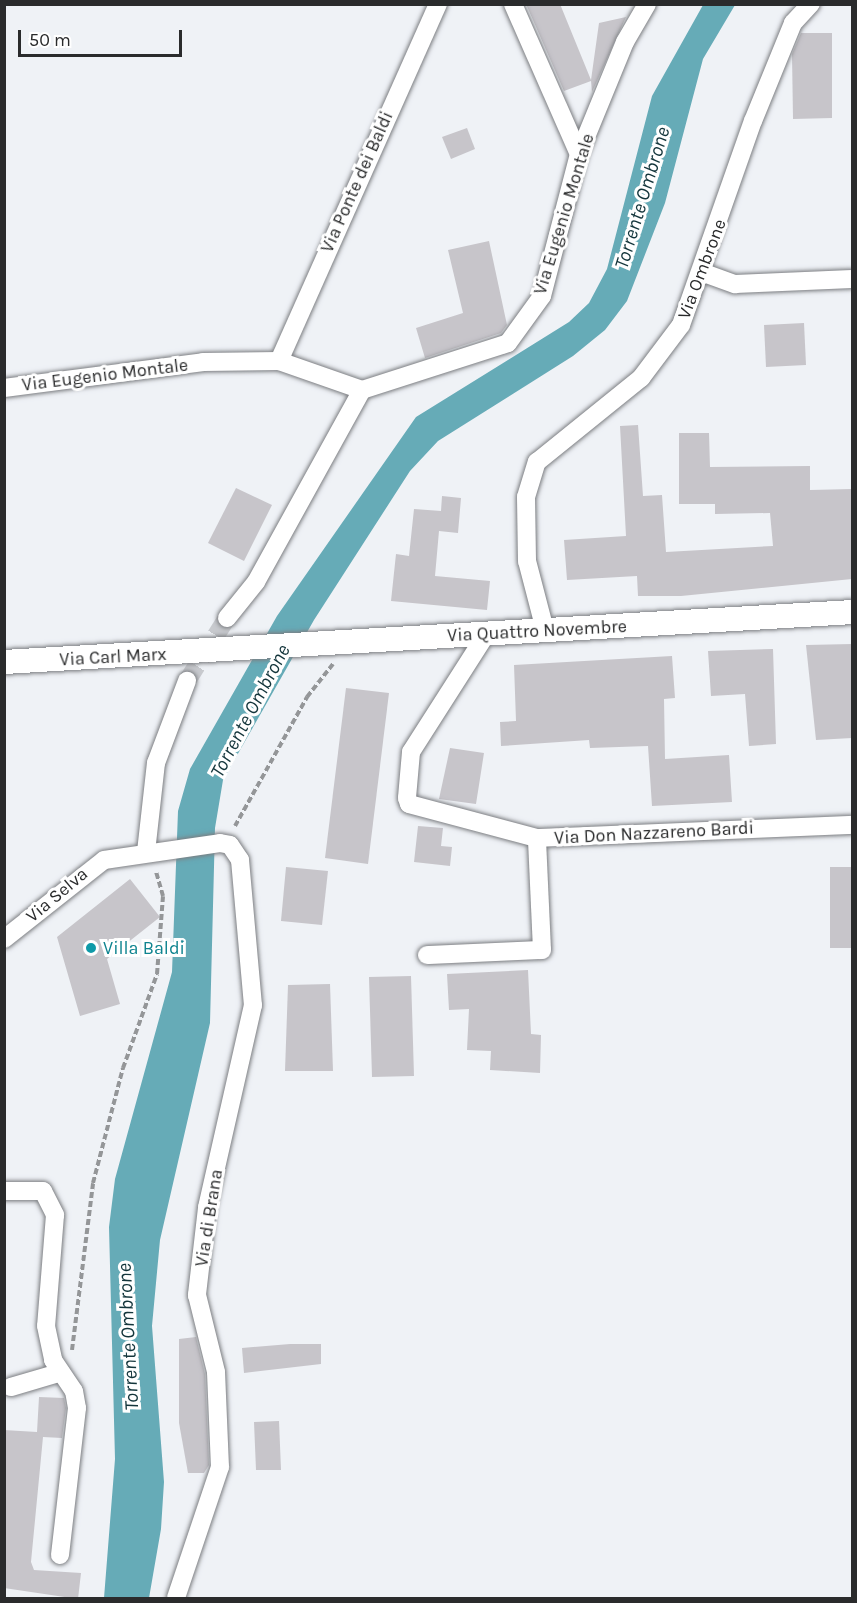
<!DOCTYPE html>
<style>
body{margin:0}
#map{position:relative;width:857px;height:1603px;overflow:hidden;background:#eff2f6;font-family:Karla,sans-serif}
div>[style]{position:absolute}
[style*='--x']{left:calc(var(--x)*1px);top:calc(var(--y)*1px);width:calc(var(--w)*1px);rotate:calc(var(--a)*1deg)}
.water>*{inset:0;background:#66abb7}
.building>*{inset:0;background:#c7c5ca}
.minor-tunnel>*{height:18px;margin-top:-9px;transform-origin:0;background:repeating-linear-gradient(90deg,#c8cace 0 18px,transparent 0 27px)}
.path>*{height:4px;margin-top:-2px;transform-origin:0;background:repeating-linear-gradient(90deg,#949698 0 6px,transparent 0 9px)}
.roads{filter:drop-shadow(0 0 2px #7c7e82) drop-shadow(0 0 2px #7c7e82)}
.minor>*{height:18px;margin:-9px;padding:0 9px;transform-origin:9px;border-radius:9px;background:#fff}
.secondary>*{height:24px;margin:-12px;padding:0 12px;transform-origin:12px;border-radius:12px;background:#fff}
.dots>*{width:16px;height:16px;translate:-50% -50%;box-sizing:border-box;border:3px solid #fff;border-radius:50%}
span{translate:-50% -50%;white-space:nowrap;text-align:center;line-height:1.15;-webkit-text-stroke:6px #fff;paint-order:stroke}
.street-label{font-size:18px;color:#2a2b2c}
.culture-label{font-size:18px;color:#0d838f}
.left{translate:0 -50%;text-align:left}
.water-label{font-size:20px;color:#13353b;font-style:italic}
.frame{position:absolute;inset:0;border:6px solid #2a2b2c;pointer-events:none}
.scale{position:absolute;left:18px;top:30px;width:164px;height:27px;box-sizing:border-box;border:3px solid #2a2b2c;border-top:0;padding-left:8px;font-size:18px;line-height:21px;white-space:nowrap;color:#2a2b2c;-webkit-text-stroke:4px #fff;paint-order:stroke}
</style>
<div id="map">
<div class="water">
<i style="clip-path:polygon(703px 5px,735px 5px,703px 59px,665px 203px,627px 301px,605px 330px,573px 356px,438px 441px,410px 471px,314px 620px,223px 780px,215px 828px,210px 1023px,160px 1240px,152px 1326px,164px 1482px,161px 1529px,149px 1598px,104px 1598px,115px 1459px,109px 1227px,115px 1179px,172px 972px,178px 811px,190px 769px,277px 616px,416px 417px,569px 322px,589px 303px,607px 269px,652px 96px)"></i>
</div>
<div class="building">
<i style="clip-path:polygon(526px 4px,560px 4px,591px 80px,599px 23px,626px 17px,592px 92px,591px 81px,564px 91px)"></i>
<i style="clip-path:polygon(801px 33px,832px 33px,832px 118px,793px 119px,792px 54px)"></i>
<i style="clip-path:polygon(467px 128px,475px 149px,451px 159px,442px 137px)"></i>
<i style="clip-path:polygon(489px 241px,507px 325px,501px 333px,425px 358px,416px 328px,463px 313px,448px 250px)"></i>
<i style="clip-path:polygon(804px 323px,806px 365px,766px 367px,764px 325px)"></i>
<i style="clip-path:polygon(638px 425px,643px 496px,662px 495px,666px 552px,773px 546px,770px 513px,715px 514px,715px 504px,679px 504px,679px 433px,709px 433px,710px 467px,810px 466px,810px 490px,852px 489px,852px 579px,681px 596px,638px 596px,637px 576px,567px 580px,564px 540px,626px 536px,620px 426px)"></i>
<i style="clip-path:polygon(236px 488px,272px 505px,244px 561px,208px 543px)"></i>
<i style="clip-path:polygon(442px 496px,461px 498px,458px 533px,439px 531px,435px 576px,490px 581px,487px 610px,391px 601px,396px 554px,409px 556px,414px 509px,441px 511px)"></i>
<i style="clip-path:polygon(852px 644px,852px 738px,816px 740px,806px 645px)"></i>
<i style="clip-path:polygon(773px 649px,776px 744px,749px 746px,745px 694px,711px 696px,708px 651px)"></i>
<i style="clip-path:polygon(672px 656px,675px 698px,664px 699px,665px 759px,729px 755px,732px 802px,652px 806px,648px 746px,590px 748px,589px 740px,501px 746px,500px 722px,516px 721px,514px 665px)"></i>
<i style="clip-path:polygon(346px 688px,389px 693px,368px 864px,325px 858px)"></i>
<i style="clip-path:polygon(450px 748px,484px 753px,476px 804px,439px 799px)"></i>
<i style="clip-path:polygon(418px 826px,443px 828px,441px 846px,452px 847px,450px 866px,414px 862px)"></i>
<i style="clip-path:polygon(286px 867px,328px 871px,322px 925px,281px 921px)"></i>
<i style="clip-path:polygon(830px 867px,852px 867px,852px 948px,830px 948px)"></i>
<i style="clip-path:polygon(130px 879px,160px 917px,107px 959px,120px 1004px,80px 1016px,57px 937px)"></i>
<i style="clip-path:polygon(528px 970px,531px 1034px,541px 1035px,540px 1073px,490px 1070px,491px 1051px,467px 1050px,469px 1009px,449px 1010px,447px 974px)"></i>
<i style="clip-path:polygon(411px 976px,414px 1076px,372px 1077px,369px 977px)"></i>
<i style="clip-path:polygon(330px 984px,333px 1071px,285px 1071px,288px 985px)"></i>
<i style="clip-path:polygon(196px 1337px,205px 1374px,209px 1465px,204px 1473px,188px 1473px,179px 1423px,179px 1339px)"></i>
<i style="clip-path:polygon(290px 1344px,321px 1344px,321px 1364px,244px 1373px,242px 1348px)"></i>
<i style="clip-path:polygon(39px 1397px,64px 1398px,66px 1408px,62px 1438px,43px 1437px,31px 1562px,34px 1570px,81px 1573px,78px 1599px,4px 1588px,4px 1430px,37px 1432px)"></i>
<i style="clip-path:polygon(279px 1421px,281px 1470px,256px 1470px,254px 1422px)"></i>
</div>
<div class="minor-tunnel">
<i style="--x:187;--y:681;--w:75;--a:-57.6"></i>
</div>
<div class="path">
<i style="--x:235;--y:826;--w:148;--a:-60.8"></i>
<i style="--x:307;--y:697;--w:42;--a:-51.8"></i>
<i style="--x:72;--y:1350;--w:168;--a:-82.8"></i>
<i style="--x:93;--y:1183;--w:119;--a:-75.4"></i>
<i style="--x:123;--y:1068;--w:100;--a:-70.1"></i>
<i style="--x:157;--y:974;--w:78;--a:-85.6"></i>
<i style="--x:163;--y:896;--w:25;--a:-106"></i>
</div>
<div class="roads">
<div class="minor">
<i style="--x:513;--y:4;--w:164;--a:66.3"></i>
<i style="--x:704;--y:273;--w:33;--a:20"></i>
<i style="--x:735;--y:284;--w:117;--a:-2.4"></i>
<i style="--x:279;--y:361;--w:391;--a:-66"></i>
<i style="--x:4;--y:388;--w:201;--a:-7.4"></i>
<i style="--x:203;--y:362;--w:76;--a:-0.8"></i>
<i style="--x:279;--y:361;--w:88;--a:19.3"></i>
<i style="--x:362;--y:390;--w:153;--a:-17.8"></i>
<i style="--x:508;--y:343;--w:58;--a:-54.1"></i>
<i style="--x:542;--y:296;--w:147;--a:-75.4"></i>
<i style="--x:579;--y:154;--w:121;--a:-67.7"></i>
<i style="--x:625;--y:42;--w:44;--a:-59.9"></i>
<i style="--x:227;--y:618;--w:46;--a:-51.1"></i>
<i style="--x:256;--y:582;--w:219;--a:-61.1"></i>
<i style="--x:545;--y:630;--w:71;--a:-104.6"></i>
<i style="--x:527;--y:561;--w:64;--a:-90.9"></i>
<i style="--x:526;--y:497;--w:37;--a:-73"></i>
<i style="--x:537;--y:462;--w:134;--a:-38.9"></i>
<i style="--x:641;--y:378;--w:66;--a:-53"></i>
<i style="--x:681;--y:325;--w:216;--a:-70.6"></i>
<i style="--x:753;--y:121;--w:106;--a:-67.8"></i>
<i style="--x:793;--y:23;--w:26;--a:-47"></i>
<i style="--x:487;--y:633;--w:141;--a:122.6"></i>
<i style="--x:411;--y:752;--w:46;--a:95"></i>
<i style="--x:407;--y:798;--w:6;--a:72"></i>
<i style="--x:409;--y:804;--w:132;--a:14.9"></i>
<i style="--x:146;--y:852;--w:90;--a:-83.6"></i>
<i style="--x:156;--y:763;--w:88;--a:-69.3"></i>
<i style="--x:4;--y:939;--w:127;--a:-38.3"></i>
<i style="--x:104;--y:860;--w:117;--a:-8.3"></i>
<i style="--x:220;--y:843;--w:10;--a:11"></i>
<i style="--x:230;--y:845;--w:18;--a:56"></i>
<i style="--x:240;--y:860;--w:146;--a:84.9"></i>
<i style="--x:253;--y:1005;--w:208;--a:102.8"></i>
<i style="--x:207;--y:1208;--w:88;--a:96.6"></i>
<i style="--x:197;--y:1295;--w:79;--a:76.1"></i>
<i style="--x:216;--y:1372;--w:95;--a:87.6"></i>
<i style="--x:220;--y:1467;--w:138;--a:108.6"></i>
<i style="--x:427;--y:955;--w:115;--a:-2.5"></i>
<i style="--x:542;--y:950;--w:112;--a:-92.6"></i>
<i style="--x:537;--y:838;--w:315;--a:-2.4"></i>
<i style="--x:4;--y:1191;--w:39;--a:0"></i>
<i style="--x:43;--y:1191;--w:27;--a:63"></i>
<i style="--x:55;--y:1215;--w:111;--a:94.6"></i>
<i style="--x:46;--y:1326;--w:35;--a:78"></i>
<i style="--x:53;--y:1360;--w:37;--a:56"></i>
<i style="--x:74;--y:1391;--w:17;--a:80"></i>
<i style="--x:77;--y:1408;--w:148;--a:96.6"></i>
<i style="--x:11;--y:1387;--w:50;--a:-16.3"></i>
</div>
<div class="secondary">
<i style="--x:4;--y:662;--w:849;--a:-3.37"></i>
</div>
</div>
<div class="dots">
<i style="left:91px;top:948px;background:#0f9aa8"></i>
</div>
<div class="street-label">
<span style="left:357px;top:182px;rotate:-66deg">Via Ponte dei Baldi</span>
<span style="left:564px;top:214px;rotate:-73deg">Via Eugenio Montale</span>
<span style="left:702px;top:269px;rotate:-69deg">Via Ombrone</span>
<span style="left:105px;top:375px;rotate:-7deg">Via Eugenio Montale</span>
<span style="left:537px;top:631px;rotate:-3deg">Via Quattro Novembre</span>
<span style="left:113px;top:657px;rotate:-3deg">Via Carl Marx</span>
<span style="left:654px;top:833px;rotate:-3deg">Via Don Nazzareno Bardi</span>
<span style="left:57px;top:895px;rotate:-40deg">Via Selva</span>
<span style="left:209px;top:1218px;rotate:-81deg">Via di Brana</span>
</div>
<div class="culture-label">
<span class="left" style="left:103px;top:948px">Villa Baldi</span>
</div>
<div class="water-label">
<span style="left:642px;top:198px;rotate:-73deg">Torrente Ombrone</span>
<span style="left:250px;top:711px;rotate:-62deg">Torrente Ombrone</span>
<span style="left:128px;top:1337px;rotate:-93deg">Torrente Ombrone</span>
</div>
<div class="frame"></div>
<div class="scale">50 m</div>
</div>
